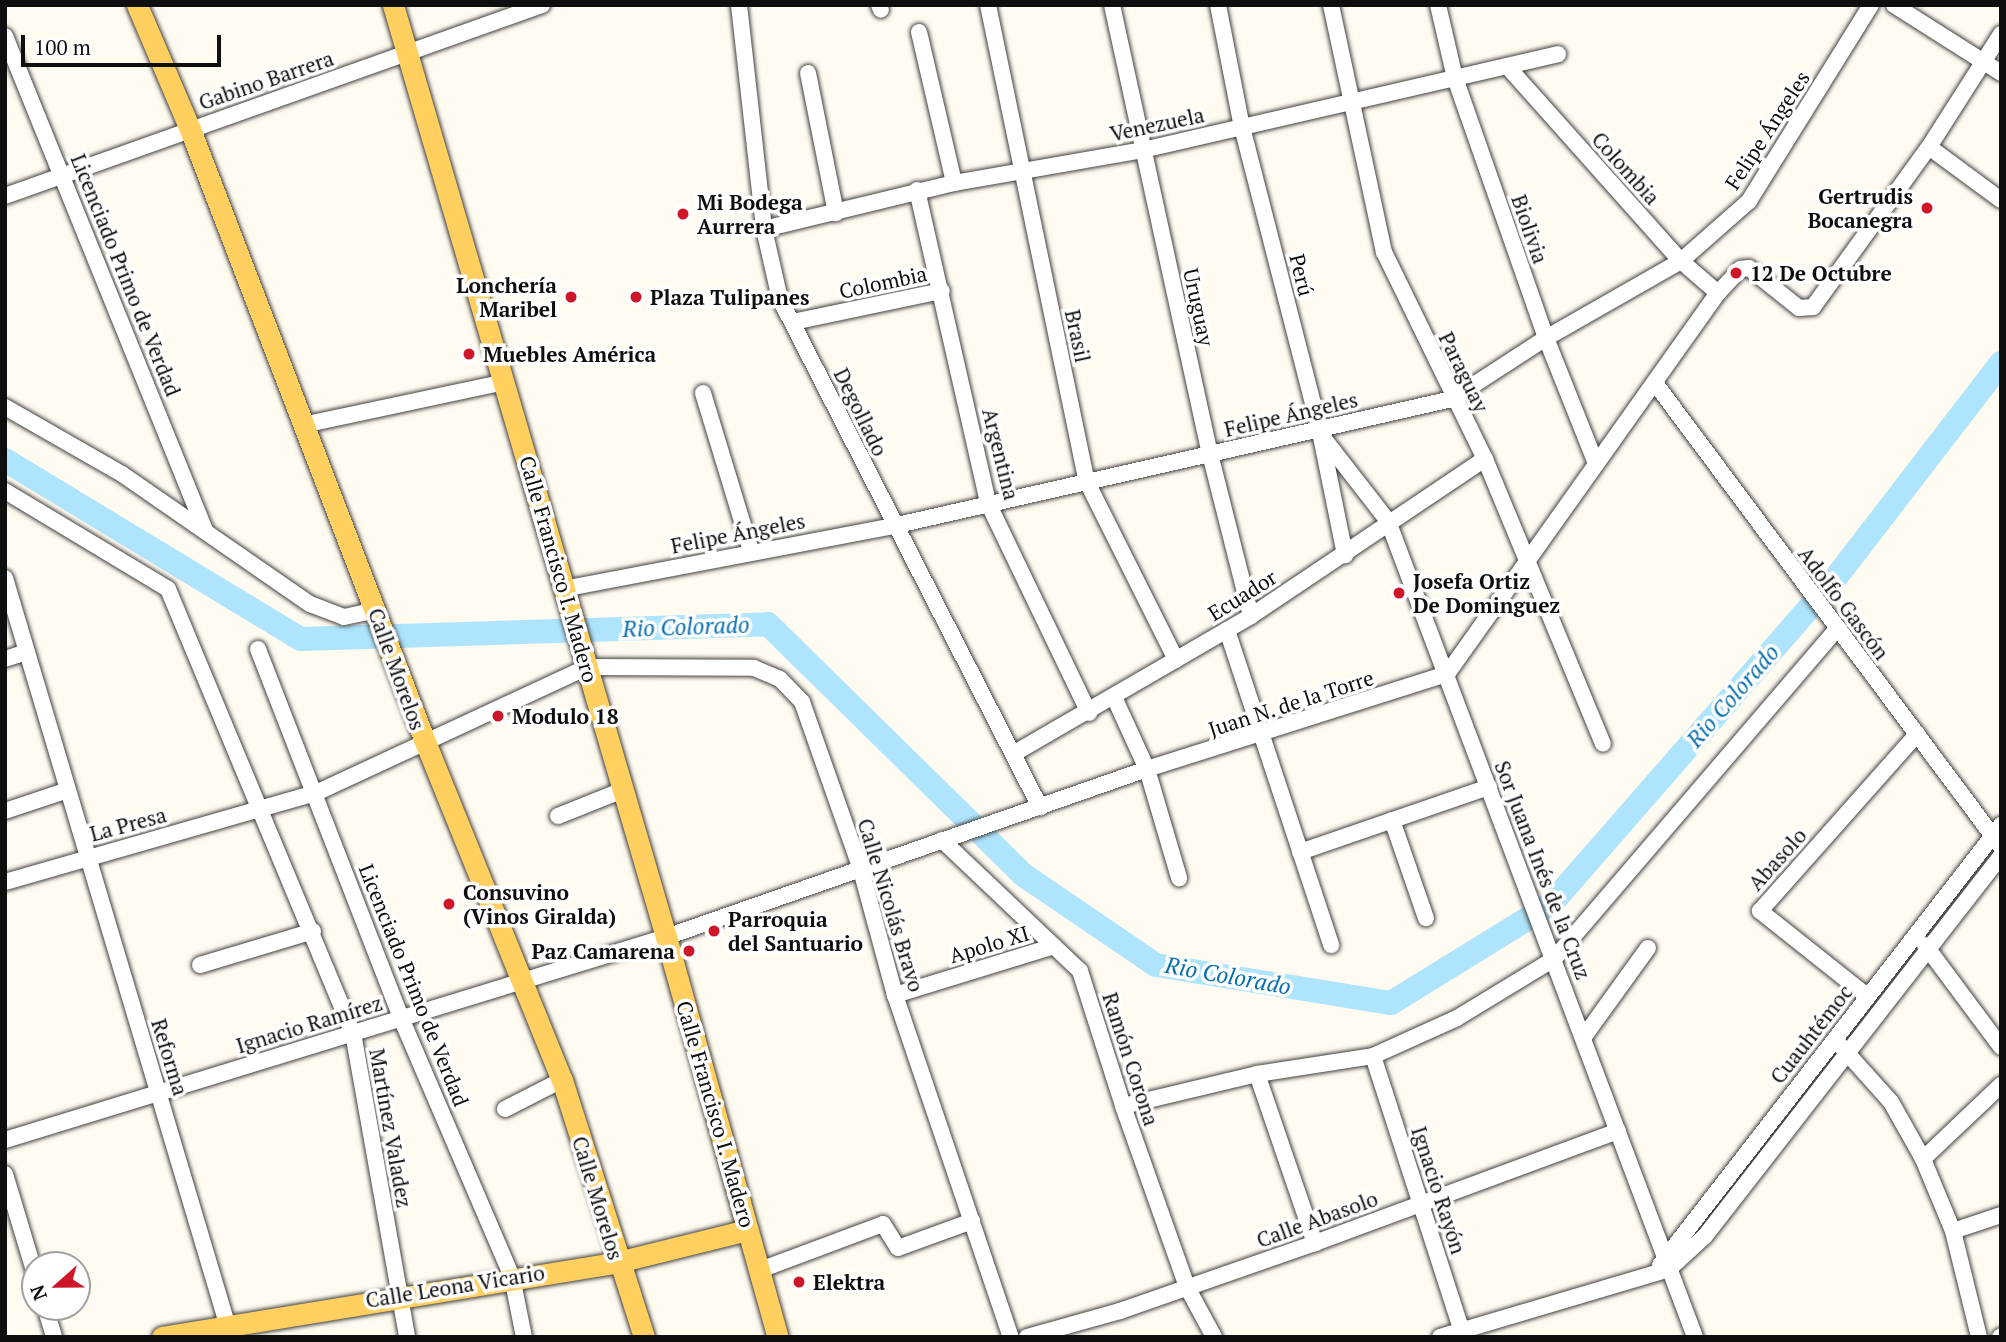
<!DOCTYPE html>
<meta charset="utf-8">
<style>
body{margin:0}
#map{position:relative;width:2006px;height:1342px;overflow:hidden;background:#fffbf0;font-family:"PT Serif",serif}
div>[style]{position:absolute}
[style*='--x']{left:calc(var(--x)*1px);top:calc(var(--y)*1px);width:calc(var(--w)*1px);rotate:calc(var(--a)*1deg)}
.river>*{height:24px;margin:-12px;padding:0 12px;transform-origin:12px;border-radius:12px;background:#aee4fd}
.roads{filter:drop-shadow(0 0 2px #414141) drop-shadow(0 0 2px #414141)}
.minor>*{height:16px;margin:-8px;padding:0 8px;transform-origin:8px;border-radius:8px;background:#fff}
.major>*{height:21px;margin:-10.5px;padding:0 10.5px;transform-origin:10.5px;border-radius:10.5px;background:#ffcf60}
.dots>*{width:19px;height:19px;translate:-50% -50%;box-sizing:border-box;border:4px solid #fff;border-radius:50%}
span{translate:-50% -50%;white-space:nowrap;text-align:center;line-height:1.15;-webkit-text-stroke:7px #fff;paint-order:stroke}
.street-label{font-size:21px;color:#0e0e0e}
.poi-label{font-size:21px;color:#0e0e0e;font-weight:700}
.right{translate:-100% -50%;text-align:right}
.left{translate:0 -50%;text-align:left}
.water-label{font-size:23px;color:#0970af;font-style:italic}
.frame{position:absolute;inset:0;border:7px solid #0e0e0e;pointer-events:none}
.north{position:absolute;left:21px;top:1251px;width:70px;height:70px;box-sizing:border-box;background:#fff;border:2px solid #9f9f9f;border-radius:50%;rotate:249deg;font-size:19px;font-weight:700;line-height:28px;text-align:center;color:#0e0e0e}
.north::after{content:'';display:block;margin:auto;width:24px;height:32px;background:#cf1629;clip-path:polygon(50% 0,100% 100%,50% 72%,0 100%)}
.scale{position:absolute;left:21px;top:35px;width:200px;height:32px;box-sizing:border-box;border:4px solid #0e0e0e;border-top:0;padding-left:9px;font-size:21px;line-height:24px;white-space:nowrap;color:#0e0e0e;-webkit-text-stroke:5px #fff;paint-order:stroke}
</style>
<div id="map">
<div class="river">
<i style="--x:5;--y:460;--w:346;--a:31.2"></i>
<i style="--x:301;--y:639;--w:467;--a:-1.8"></i>
<i style="--x:768;--y:624;--w:356;--a:44.5"></i>
<i style="--x:1022;--y:874;--w:162;--a:34.2"></i>
<i style="--x:1156;--y:965;--w:238;--a:9.2"></i>
<i style="--x:1391;--y:1003;--w:188;--a:-31.7"></i>
<i style="--x:1551;--y:904;--w:430;--a:-48.9"></i>
<i style="--x:1834;--y:580;--w:274;--a:-52.4"></i>
</div>
<div class="roads">
<div class="minor">
<i style="--x:739;--y:5;--w:225;--a:83.6"></i>
<i style="--x:764;--y:229;--w:72;--a:77.1"></i>
<i style="--x:780;--y:299;--w:571;--a:62.9"></i>
<i style="--x:879;--y:5;--w:5;--a:68"></i>
<i style="--x:988;--y:5;--w:487;--a:78.3"></i>
<i style="--x:1087;--y:482;--w:199;--a:63.4"></i>
<i style="--x:1112;--y:5;--w:460;--a:77.7"></i>
<i style="--x:1210;--y:454;--w:167;--a:75.8"></i>
<i style="--x:1218;--y:5;--w:124;--a:78.9"></i>
<i style="--x:1242;--y:127;--w:310;--a:75.6"></i>
<i style="--x:1319;--y:427;--w:131;--a:78.5"></i>
<i style="--x:1331;--y:5;--w:253;--a:77.9"></i>
<i style="--x:1384;--y:252;--w:230;--a:64"></i>
<i style="--x:1485;--y:459;--w:308;--a:67.5"></i>
<i style="--x:1438;--y:5;--w:75;--a:76.9"></i>
<i style="--x:1455;--y:78;--w:275;--a:70.7"></i>
<i style="--x:1546;--y:338;--w:132;--a:68.3"></i>
<i style="--x:1894;--y:5;--w:127;--a:32.4"></i>
<i style="--x:919;--y:32;--w:155;--a:76.9"></i>
<i style="--x:5;--y:36;--w:533;--a:67.96"></i>
<i style="--x:1507;--y:66;--w:261;--a:48.3"></i>
<i style="--x:1681;--y:261;--w:49;--a:40.9"></i>
<i style="--x:808;--y:73;--w:143;--a:78.7"></i>
<i style="--x:1929;--y:147;--w:89;--a:36.4"></i>
<i style="--x:917;--y:190;--w:321;--a:77.2"></i>
<i style="--x:988;--y:503;--w:233;--a:64.3"></i>
<i style="--x:5;--y:196;--w:570;--a:-19.58"></i>
<i style="--x:764;--y:229;--w:195;--a:-13.6"></i>
<i style="--x:954;--y:183;--w:192;--a:-9.9"></i>
<i style="--x:1143;--y:150;--w:426;--a:-13"></i>
<i style="--x:793;--y:322;--w:152;--a:-11.8"></i>
<i style="--x:1655;--y:383;--w:579;--a:53.29"></i>
<i style="--x:703;--y:393;--w:165;--a:73.1"></i>
<i style="--x:5;--y:407;--w:135;--a:29.8"></i>
<i style="--x:122;--y:474;--w:229;--a:34.7"></i>
<i style="--x:310;--y:604;--w:36;--a:21"></i>
<i style="--x:344;--y:617;--w:33;--a:-12"></i>
<i style="--x:303;--y:425;--w:207;--a:-12"></i>
<i style="--x:1321;--y:435;--w:109;--a:52.1"></i>
<i style="--x:1388;--y:521;--w:872;--a:69.38"></i>
<i style="--x:5;--y:491;--w:190;--a:31"></i>
<i style="--x:168;--y:589;--w:481;--a:67.4"></i>
<i style="--x:353;--y:1033;--w:309;--a:79.9"></i>
<i style="--x:5;--y:578;--w:792;--a:73.42"></i>
<i style="--x:563;--y:589;--w:336;--a:-10.8"></i>
<i style="--x:893;--y:526;--w:573;--a:-12.8"></i>
<i style="--x:1452;--y:399;--w:112;--a:-33"></i>
<i style="--x:1546;--y:338;--w:155;--a:-29.7"></i>
<i style="--x:1681;--y:261;--w:91;--a:-41.4"></i>
<i style="--x:1749;--y:201;--w:231;--a:-58.1"></i>
<i style="--x:1227;--y:630;--w:332;--a:71.7"></i>
<i style="--x:258;--y:649;--w:396;--a:68.8"></i>
<i style="--x:401;--y:1018;--w:282;--a:66.8"></i>
<i style="--x:512;--y:1277;--w:61;--a:78.7"></i>
<i style="--x:5;--y:659;--w:23;--a:-18"></i>
<i style="--x:1114;--y:697;--w:79;--a:65.4"></i>
<i style="--x:1147;--y:769;--w:114;--a:73.6"></i>
<i style="--x:1013;--y:754;--w:275;--a:-30.1"></i>
<i style="--x:1251;--y:616;--w:282;--a:-33.9"></i>
<i style="--x:5;--y:811;--w:66;--a:-18.4"></i>
<i style="--x:558;--y:816;--w:70;--a:-21.8"></i>
<i style="--x:1392;--y:820;--w:104;--a:70.9"></i>
<i style="--x:942;--y:840;--w:190;--a:43.5"></i>
<i style="--x:1080;--y:971;--w:142;--a:72.3"></i>
<i style="--x:1123;--y:1106;--w:192;--a:70.5"></i>
<i style="--x:1187;--y:1287;--w:57;--a:61.6"></i>
<i style="--x:1300;--y:852;--w:200;--a:-19"></i>
<i style="--x:5;--y:882;--w:323;--a:-16"></i>
<i style="--x:316;--y:793;--w:299;--a:-24.9"></i>
<i style="--x:587;--y:667;--w:167;--a:0.3"></i>
<i style="--x:754;--y:668;--w:28;--a:23"></i>
<i style="--x:780;--y:679;--w:32;--a:46"></i>
<i style="--x:802;--y:702;--w:178;--a:70.6"></i>
<i style="--x:861;--y:870;--w:130;--a:74.8"></i>
<i style="--x:895;--y:995;--w:361;--a:71.3"></i>
<i style="--x:1925;--y:945;--w:127;--a:53.3"></i>
<i style="--x:200;--y:965;--w:118;--a:-16.7"></i>
<i style="--x:895;--y:995;--w:166;--a:-17.1"></i>
<i style="--x:1867;--y:996;--w:137;--a:-141.5"></i>
<i style="--x:1760;--y:911;--w:237;--a:-48.4"></i>
<i style="--x:1583;--y:1038;--w:111;--a:-54.2"></i>
<i style="--x:1839;--y:1044;--w:78;--a:48.1"></i>
<i style="--x:1891;--y:1102;--w:65;--a:60.7"></i>
<i style="--x:1923;--y:1159;--w:78;--a:67.4"></i>
<i style="--x:1953;--y:1231;--w:109;--a:76.2"></i>
<i style="--x:1373;--y:1056;--w:295;--a:72.1"></i>
<i style="--x:1257;--y:1074;--w:179;--a:71.1"></i>
<i style="--x:1123;--y:1106;--w:138;--a:-13.4"></i>
<i style="--x:1257;--y:1074;--w:117;--a:-8.8"></i>
<i style="--x:1373;--y:1056;--w:92;--a:-24.3"></i>
<i style="--x:1457;--y:1018;--w:114;--a:-31.3"></i>
<i style="--x:1554;--y:959;--w:436;--a:-49.4"></i>
<i style="--x:505;--y:1109;--w:64;--a:-27"></i>
<i style="--x:5;--y:1140;--w:691;--a:-17.07"></i>
<i style="--x:666;--y:937;--w:509;--a:-19.25"></i>
<i style="--x:1147;--y:769;--w:315;--a:-17.6"></i>
<i style="--x:1447;--y:674;--w:468;--a:-54.6"></i>
<i style="--x:1718;--y:293;--w:33;--a:-47"></i>
<i style="--x:1740;--y:269;--w:9;--a:-6"></i>
<i style="--x:1749;--y:268;--w:64;--a:38.7"></i>
<i style="--x:1799;--y:308;--w:14;--a:-4"></i>
<i style="--x:1813;--y:307;--w:198;--a:-54.1"></i>
<i style="--x:1929;--y:147;--w:134;--a:-57.5"></i>
<i style="--x:1923;--y:1159;--w:108;--a:-43.5"></i>
<i style="--x:5;--y:1174;--w:104;--a:73.3"></i>
<i style="--x:1953;--y:1231;--w:51;--a:-18.4"></i>
<i style="--x:1660;--y:1265;--w:557;--a:-52.22"></i>
<i style="--x:760;--y:1270;--w:131;--a:-20.5"></i>
<i style="--x:883;--y:1224;--w:28;--a:58"></i>
<i style="--x:898;--y:1248;--w:79;--a:-20"></i>
<i style="--x:45;--y:1307;--w:31;--a:73"></i>
<i style="--x:1027;--y:1337;--w:97;--a:-15.6"></i>
<i style="--x:1120;--y:1311;--w:207;--a:-19.2"></i>
<i style="--x:1315;--y:1243;--w:323;--a:-20.3"></i>
<i style="--x:1440;--y:1337;--w:239;--a:-16.5"></i>
<i style="--x:1669;--y:1269;--w:49;--a:-42.5"></i>
<i style="--x:1705;--y:1236;--w:482;--a:-52.1"></i>
<i style="--x:2000;--y:1337;--w:1;--a:-45"></i>
</div>
<div class="major">
<i style="--x:137;--y:5;--w:135;--a:66.9"></i>
<i style="--x:190;--y:129;--w:659;--a:69.01"></i>
<i style="--x:426;--y:744;--w:362;--a:68"></i>
<i style="--x:562;--y:1080;--w:270;--a:72.3"></i>
<i style="--x:393;--y:5;--w:971;--a:73.67"></i>
<i style="--x:666;--y:937;--w:415;--a:74.4"></i>
<i style="--x:162;--y:1337;--w:462;--a:-9.3"></i>
<i style="--x:618;--y:1262;--w:133;--a:-13.9"></i>
</div>
</div>
<div class="dots">
<i style="left:1927px;top:208px;background:#cf1629"></i>
<i style="left:683px;top:214px;background:#cf1629"></i>
<i style="left:1736px;top:273px;background:#cf1629"></i>
<i style="left:571px;top:297px;background:#cf1629"></i>
<i style="left:636px;top:297px;background:#cf1629"></i>
<i style="left:469px;top:354px;background:#cf1629"></i>
<i style="left:1399px;top:593px;background:#cf1629"></i>
<i style="left:498px;top:716px;background:#cf1629"></i>
<i style="left:449px;top:904px;background:#cf1629"></i>
<i style="left:714px;top:931px;background:#cf1629"></i>
<i style="left:689px;top:951px;background:#cf1629"></i>
<i style="left:799px;top:1282px;background:#cf1629"></i>
</div>
<div class="street-label">
<span style="left:266px;top:80px;rotate:-19deg">Gabino Barrera</span>
<span style="left:1157px;top:124px;rotate:-12deg">Venezuela</span>
<span style="left:1767px;top:130px;rotate:-57deg">Felipe Ángeles</span>
<span style="left:1626px;top:168px;rotate:48deg">Colombia</span>
<span style="left:1530px;top:229px;rotate:71deg">Biolivia</span>
<span style="left:126px;top:275px;rotate:68deg">Licenciado Primo de Verdad</span>
<span style="left:1302px;top:275px;rotate:76deg">Perú</span>
<span style="left:883px;top:282px;rotate:-12deg">Colombia</span>
<span style="left:1199px;top:307px;rotate:78deg">Uruguay</span>
<span style="left:1078px;top:336px;rotate:78deg">Brasil</span>
<span style="left:1464px;top:372px;rotate:64deg">Paraguay</span>
<span style="left:861px;top:412px;rotate:64deg">Degollado</span>
<span style="left:1291px;top:414px;rotate:-13deg">Felipe Ángeles</span>
<span style="left:1001px;top:454px;rotate:76deg">Argentina</span>
<span style="left:738px;top:533px;rotate:-11deg">Felipe Ángeles</span>
<span style="left:559px;top:569px;rotate:74deg">Calle Francisco I. Madero</span>
<span style="left:1242px;top:595px;rotate:-32deg">Ecuador</span>
<span style="left:1844px;top:603px;rotate:53deg">Adolfo Gascón</span>
<span style="left:397px;top:669px;rotate:70deg">Calle Morelos</span>
<span style="left:1291px;top:703px;rotate:-18deg">Juan N. de la Torre</span>
<span style="left:128px;top:824px;rotate:-15deg">La Presa</span>
<span style="left:1777px;top:859px;rotate:-48deg">Abasolo</span>
<span style="left:1543px;top:870px;rotate:69deg">Sor Juana Inés de la Cruz</span>
<span style="left:891px;top:905px;rotate:73deg">Calle Nicolás Bravo</span>
<span style="left:989px;top:944px;rotate:-17deg">Apolo XI</span>
<span style="left:414px;top:985px;rotate:68deg">Licenciado Primo de Verdad</span>
<span style="left:309px;top:1024px;rotate:-17deg">Ignacio Ramírez</span>
<span style="left:1811px;top:1034px;rotate:-52deg">Cuauhtémoc</span>
<span style="left:170px;top:1057px;rotate:73deg">Reforma</span>
<span style="left:1131px;top:1059px;rotate:72deg">Ramón Corona</span>
<span style="left:716px;top:1114px;rotate:74deg">Calle Francisco I. Madero</span>
<span style="left:391px;top:1128px;rotate:80deg">Martínez Valadez</span>
<span style="left:1439px;top:1190px;rotate:72deg">Ignacio Rayón</span>
<span style="left:598px;top:1198px;rotate:73deg">Calle Morelos</span>
<span style="left:1317px;top:1219px;rotate:-20deg">Calle Abasolo</span>
<span style="left:455px;top:1286px;rotate:-9deg">Calle Leona Vicario</span>
</div>
<div class="poi-label">
<span class="right" style="left:1913px;top:208px">Gertrudis<br>Bocanegra</span>
<span class="left" style="left:697px;top:214px">Mi Bodega<br>Aurrera</span>
<span class="left" style="left:1750px;top:273px">12 De Octubre</span>
<span class="right" style="left:557px;top:297px">Lonchería<br>Maribel</span>
<span class="left" style="left:650px;top:297px">Plaza Tulipanes</span>
<span class="left" style="left:483px;top:354px">Muebles América</span>
<span class="left" style="left:1413px;top:593px">Josefa Ortiz<br>De Dominguez</span>
<span class="left" style="left:512px;top:716px">Modulo 18</span>
<span class="left" style="left:463px;top:904px">Consuvino<br>(Vinos Giralda)</span>
<span class="left" style="left:728px;top:931px">Parroquia<br>del Santuario</span>
<span class="right" style="left:675px;top:951px">Paz Camarena</span>
<span class="left" style="left:813px;top:1282px">Elektra</span>
</div>
<div class="water-label">
<span style="left:686px;top:627px;rotate:-2deg">Rio Colorado</span>
<span style="left:1733px;top:696px;rotate:-49deg">Rio Colorado</span>
<span style="left:1228px;top:976px;rotate:10deg">Rio Colorado</span>
</div>
<div class="frame"></div>
<div class="north">N</div>
<div class="scale">100 m</div>
</div>
